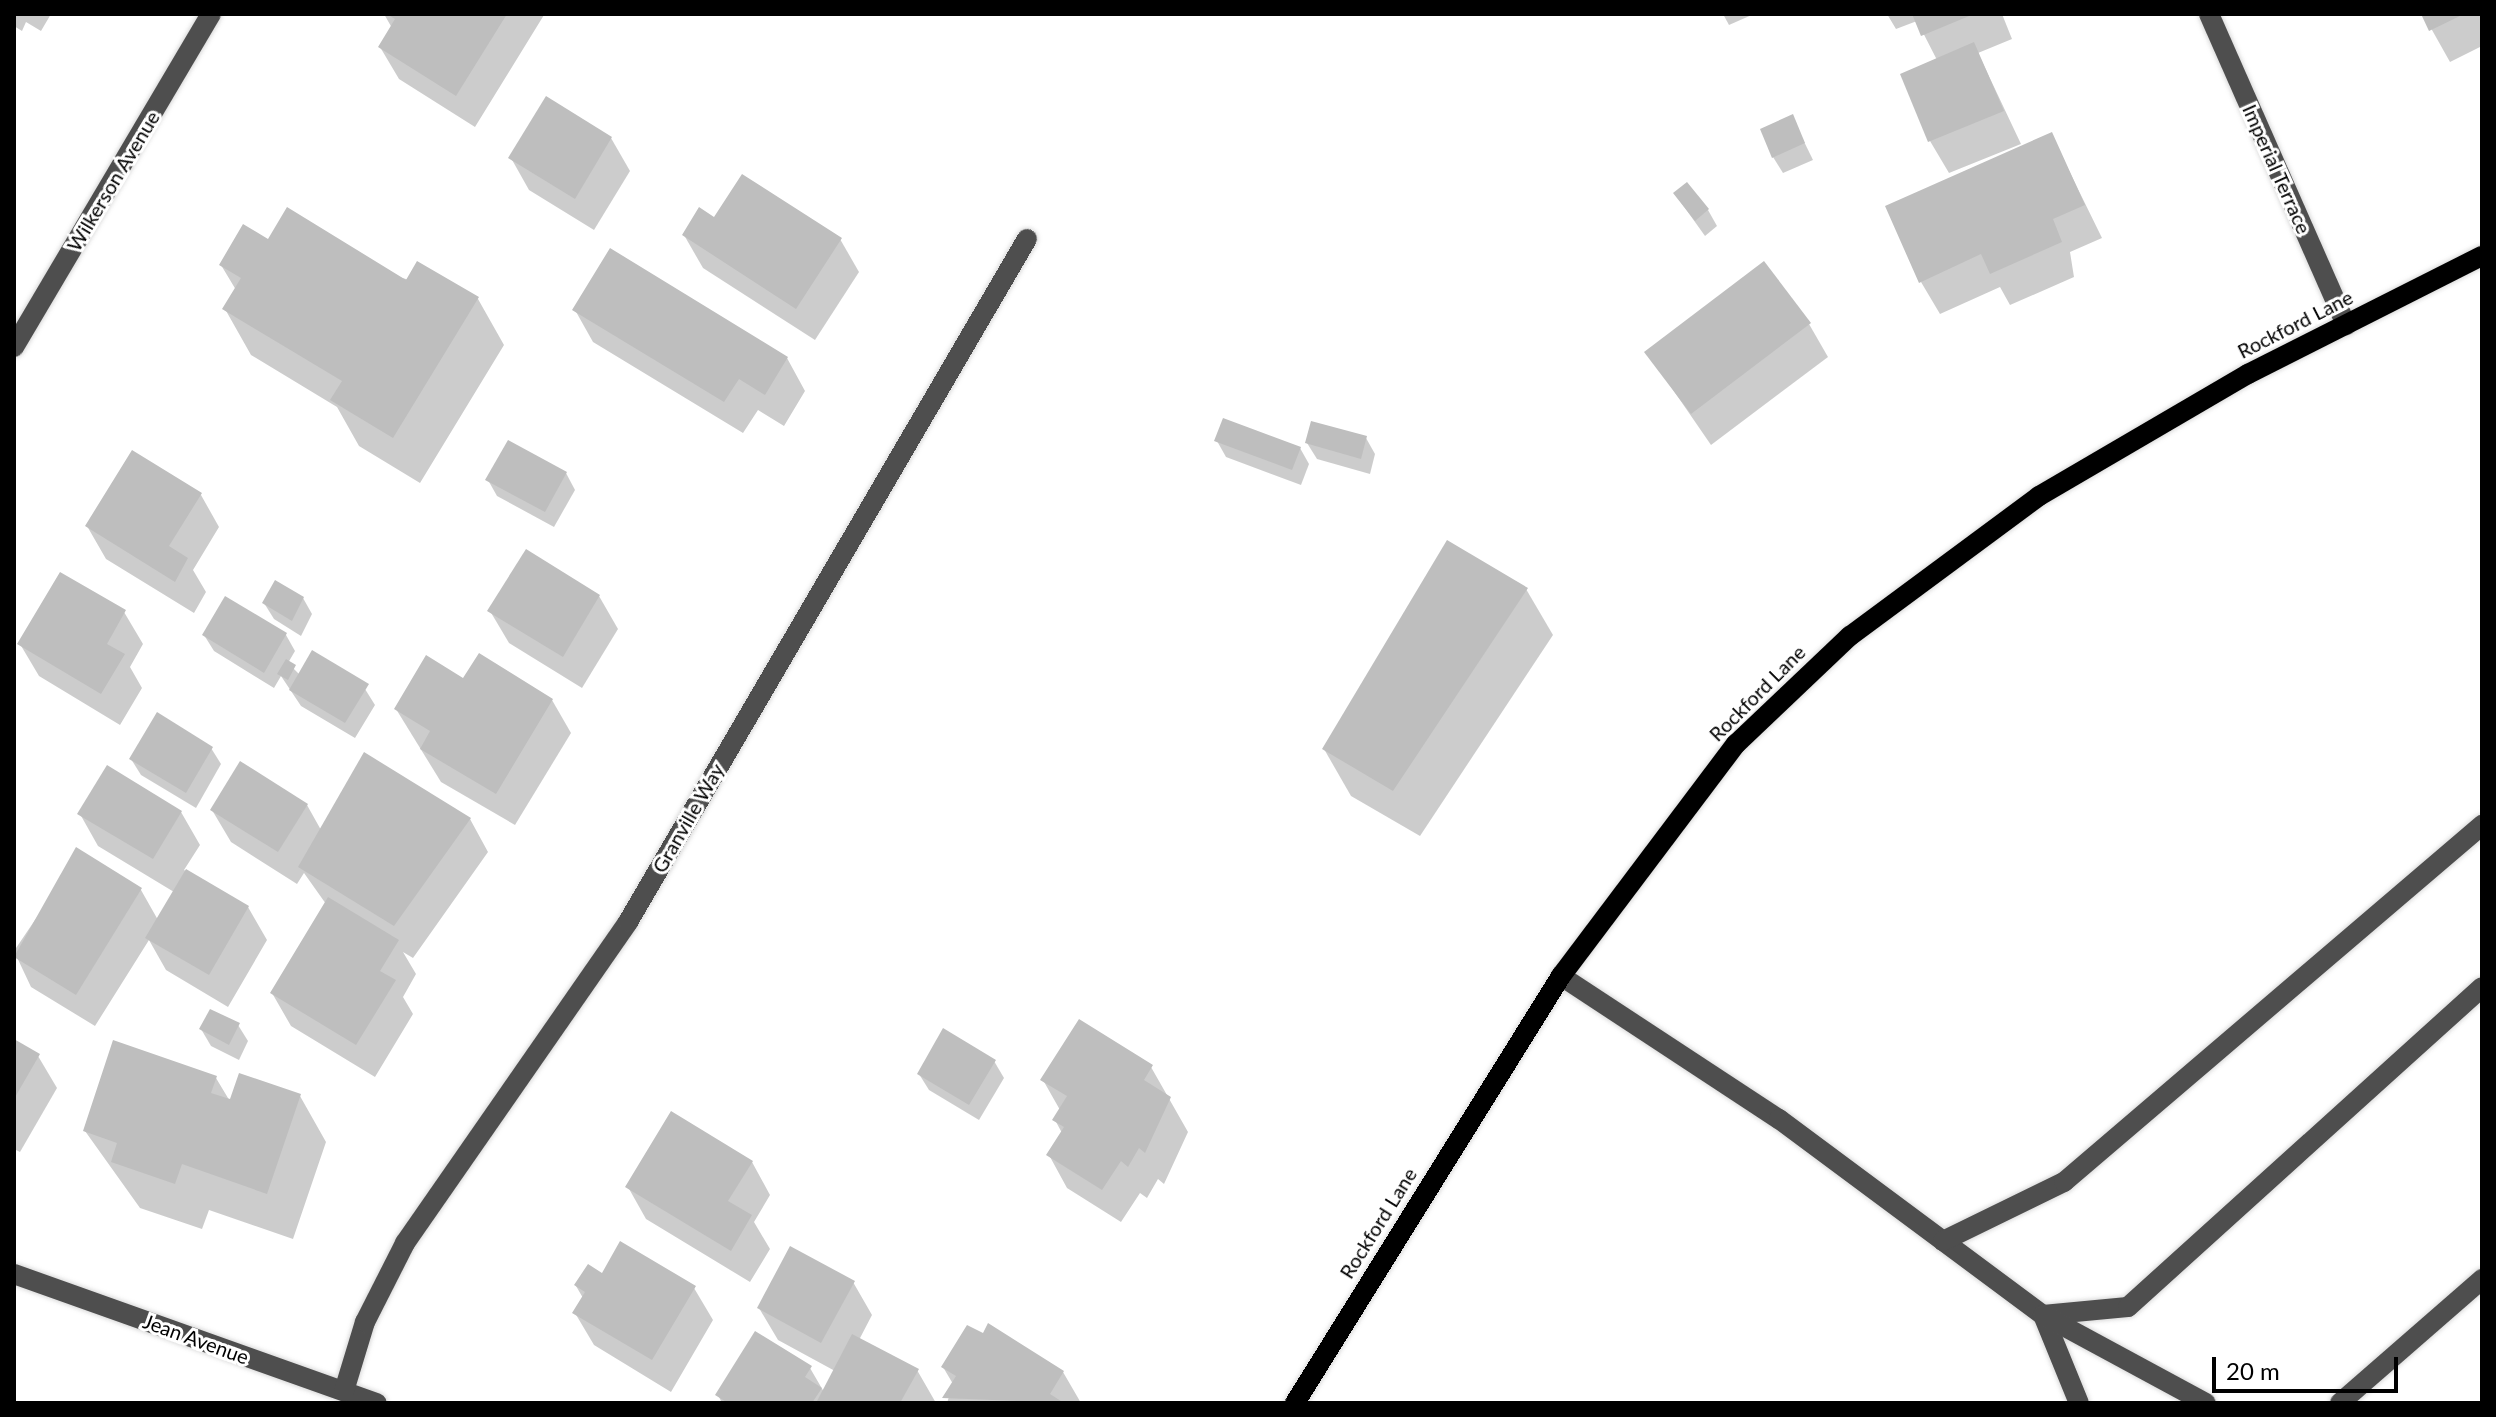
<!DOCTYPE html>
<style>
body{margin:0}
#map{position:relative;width:2496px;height:1417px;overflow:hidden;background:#fff;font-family:Lato,sans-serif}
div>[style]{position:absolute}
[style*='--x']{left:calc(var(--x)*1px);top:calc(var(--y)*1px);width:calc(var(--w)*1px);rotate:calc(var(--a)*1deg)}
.shadow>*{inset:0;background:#0003}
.building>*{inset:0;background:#bebebe}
.roads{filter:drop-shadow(0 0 2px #dbdbdb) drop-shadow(0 0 2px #dbdbdb)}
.minor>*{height:20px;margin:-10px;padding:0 10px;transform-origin:10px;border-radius:10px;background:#4e4e4e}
.major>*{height:20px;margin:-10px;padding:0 10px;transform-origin:10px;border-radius:10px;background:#000}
span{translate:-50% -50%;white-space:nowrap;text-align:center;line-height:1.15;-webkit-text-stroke:6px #fff;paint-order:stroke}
.street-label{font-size:20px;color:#000}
.frame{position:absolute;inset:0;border:16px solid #000;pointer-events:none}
.scale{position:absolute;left:2212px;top:1357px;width:186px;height:36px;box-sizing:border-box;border:4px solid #000;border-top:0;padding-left:10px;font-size:24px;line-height:28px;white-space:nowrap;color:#000;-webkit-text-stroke:6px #fff;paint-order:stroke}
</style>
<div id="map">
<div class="shadow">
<i style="clip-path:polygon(14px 14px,51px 14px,41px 31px,26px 22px,22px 31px,14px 26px)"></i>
<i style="clip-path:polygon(384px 14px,544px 14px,544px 15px,475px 127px,399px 79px,380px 47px,392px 28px)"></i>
<i style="clip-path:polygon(1723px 14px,1754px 14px,1729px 25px)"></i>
<i style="clip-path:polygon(1887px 14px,2002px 14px,2012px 39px,1978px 53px,2021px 144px,1949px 173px,1930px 141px,1937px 60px,1917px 21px,1896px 29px)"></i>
<i style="clip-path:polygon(2423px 14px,2482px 14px,2482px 46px,2450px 62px)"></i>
<i style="clip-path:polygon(1792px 117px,1813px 160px,1783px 173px,1773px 157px)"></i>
<i style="clip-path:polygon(2051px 134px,2102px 238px,2070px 252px,2074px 277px,2010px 305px,2000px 287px,1940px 314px,1921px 282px)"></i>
<i style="clip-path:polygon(611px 138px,630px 171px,594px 230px,529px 190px,511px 158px)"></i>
<i style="clip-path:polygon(1675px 194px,1708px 210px,1717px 226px,1705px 236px)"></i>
<i style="clip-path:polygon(715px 220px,840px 239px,859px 272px,815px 340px,703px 268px,684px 235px)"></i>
<i style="clip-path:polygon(269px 241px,478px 299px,504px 345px,420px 483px,359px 446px,337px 407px,251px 355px,225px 309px,236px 290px,221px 265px)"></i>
<i style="clip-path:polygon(575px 310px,787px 358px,805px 391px,784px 426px,758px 410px,743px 433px,593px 342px)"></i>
<i style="clip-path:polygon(1809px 324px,1828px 357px,1711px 445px,1647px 352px)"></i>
<i style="clip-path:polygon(1366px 438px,1375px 454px,1370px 474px,1317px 459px,1307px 443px)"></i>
<i style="clip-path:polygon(1217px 441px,1300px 448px,1309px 464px,1301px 485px,1226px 457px)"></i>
<i style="clip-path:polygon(566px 473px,575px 490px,554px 527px,497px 496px,488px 480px)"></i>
<i style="clip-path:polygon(201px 495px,219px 527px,193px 570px,206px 592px,194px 613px,106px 559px,87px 526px)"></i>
<i style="clip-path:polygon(1526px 589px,1553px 635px,1420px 836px,1351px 796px,1324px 749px)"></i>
<i style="clip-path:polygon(599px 596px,618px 629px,582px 688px,509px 643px,490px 611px)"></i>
<i style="clip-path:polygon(303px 598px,312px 614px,301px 636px,274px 619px,264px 603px)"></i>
<i style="clip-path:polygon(124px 612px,143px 644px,130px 667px,142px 688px,120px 725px,39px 676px,20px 644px)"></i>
<i style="clip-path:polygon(204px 635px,286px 635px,295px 651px,288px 663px,300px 675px,365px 689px,375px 705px,355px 738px,301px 706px,281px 676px,274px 688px,214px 651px)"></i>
<i style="clip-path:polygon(464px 680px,552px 700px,571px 733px,515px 825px,441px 782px,396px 709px)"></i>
<i style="clip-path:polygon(211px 748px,221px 764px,196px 808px,141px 775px,131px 759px)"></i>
<i style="clip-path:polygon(307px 805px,321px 830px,470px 819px,488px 852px,413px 958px,403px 952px,416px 974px,403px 997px,413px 1014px,375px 1077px,291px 1026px,272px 993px,326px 904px,304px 873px,297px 884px,231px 842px,212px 810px)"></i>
<i style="clip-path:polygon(181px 812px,200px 845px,184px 870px,248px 907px,267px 940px,228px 1007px,166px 970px,149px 940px,95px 1026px,31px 987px,14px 951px,81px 852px,141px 890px,158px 920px,174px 892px,98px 846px,80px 814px)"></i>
<i style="clip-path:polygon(238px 1025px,248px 1041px,239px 1060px,211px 1046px,201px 1029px)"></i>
<i style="clip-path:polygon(14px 1042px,38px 1056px,57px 1088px,20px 1152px,14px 1149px)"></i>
<i style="clip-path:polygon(994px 1061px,1004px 1078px,979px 1120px,929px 1090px,919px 1074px)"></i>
<i style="clip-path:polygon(1151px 1067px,1188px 1132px,1164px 1184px,1158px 1179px,1147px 1198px,1140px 1193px,1121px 1222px,1067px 1188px,1049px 1155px,1062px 1133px,1055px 1120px,1060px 1110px,1043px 1080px)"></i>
<i style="clip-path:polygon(216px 1078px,231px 1103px,300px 1096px,326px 1142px,293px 1239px,209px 1210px,202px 1229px,140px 1208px,85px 1131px)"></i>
<i style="clip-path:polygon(752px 1162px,770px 1195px,754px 1222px,770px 1249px,750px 1282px,646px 1219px,628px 1187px)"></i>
<i style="clip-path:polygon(602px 1276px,694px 1288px,713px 1320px,671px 1392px,594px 1345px,575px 1313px,583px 1298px,576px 1286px)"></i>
<i style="clip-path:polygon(853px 1282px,872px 1315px,859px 1340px,917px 1370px,936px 1403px,722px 1403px,718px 1395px,810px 1368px,824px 1392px,835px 1371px,778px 1340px,759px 1308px)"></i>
<i style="clip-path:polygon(943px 1367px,1063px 1372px,1081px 1403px,947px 1403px,953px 1384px)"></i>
</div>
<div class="building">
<i style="clip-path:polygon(387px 14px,507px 14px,456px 96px,378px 47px,395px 19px)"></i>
<i style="clip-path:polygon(1912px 14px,1974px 14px,1921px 36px)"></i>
<i style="clip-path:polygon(2421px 14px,2464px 14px,2429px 31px)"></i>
<i style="clip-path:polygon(1974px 42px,2004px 111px,1928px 142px,1900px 74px)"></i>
<i style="clip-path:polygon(546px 96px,612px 137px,575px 199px,508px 158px)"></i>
<i style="clip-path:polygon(1793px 114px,1805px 143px,1772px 158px,1760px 129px)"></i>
<i style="clip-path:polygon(2052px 132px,2085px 205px,2053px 219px,2062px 242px,1990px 274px,1981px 254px,1919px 283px,1885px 206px)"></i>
<i style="clip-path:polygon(742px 174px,842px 238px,796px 309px,682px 235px,699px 207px,714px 217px)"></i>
<i style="clip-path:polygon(1687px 182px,1709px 209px,1695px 221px,1673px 193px)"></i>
<i style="clip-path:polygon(287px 207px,406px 280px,417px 261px,479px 297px,393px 438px,330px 400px,342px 381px,222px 309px,241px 278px,219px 265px,243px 224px,268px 239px)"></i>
<i style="clip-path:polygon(610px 248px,788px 357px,765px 395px,739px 379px,724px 402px,572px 310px)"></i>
<i style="clip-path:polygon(1764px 261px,1811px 323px,1691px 414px,1644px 352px)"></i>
<i style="clip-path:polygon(1223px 418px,1301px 447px,1292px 470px,1214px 441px)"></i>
<i style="clip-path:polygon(1311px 421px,1367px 436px,1361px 459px,1305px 443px)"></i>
<i style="clip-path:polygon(508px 440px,567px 472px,545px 512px,485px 480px)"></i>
<i style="clip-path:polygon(132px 450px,202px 493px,169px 546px,188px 558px,175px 582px,85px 526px)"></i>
<i style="clip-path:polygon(1447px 540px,1528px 588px,1393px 791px,1322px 749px)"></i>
<i style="clip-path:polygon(526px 549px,600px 595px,563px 657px,487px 611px)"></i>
<i style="clip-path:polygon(60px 572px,126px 610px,107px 644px,125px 654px,101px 694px,17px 644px)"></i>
<i style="clip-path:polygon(275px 580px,304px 597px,292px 621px,262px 603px)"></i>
<i style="clip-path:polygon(225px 596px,287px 633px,264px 673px,202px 635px)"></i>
<i style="clip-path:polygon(312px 650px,369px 684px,345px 723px,289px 690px)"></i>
<i style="clip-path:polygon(479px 653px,553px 699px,496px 794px,420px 749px,430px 731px,394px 709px,426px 655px,463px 678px)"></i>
<i style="clip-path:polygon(286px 659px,296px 665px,288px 680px,277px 674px)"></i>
<i style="clip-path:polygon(157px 712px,213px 747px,186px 793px,129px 759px)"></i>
<i style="clip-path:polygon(364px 752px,471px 818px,394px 926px,298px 867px)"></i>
<i style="clip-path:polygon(240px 761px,308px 804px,278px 852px,210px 810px)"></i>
<i style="clip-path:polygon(107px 765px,182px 811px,153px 859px,77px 814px)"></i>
<i style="clip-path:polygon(76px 847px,142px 888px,76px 995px,14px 957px)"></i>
<i style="clip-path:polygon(186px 869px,249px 906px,209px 975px,145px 938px)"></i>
<i style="clip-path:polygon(328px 897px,399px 940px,380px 971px,396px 980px,356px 1045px,270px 993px)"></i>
<i style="clip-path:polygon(210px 1009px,240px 1023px,229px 1045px,199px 1029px)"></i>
<i style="clip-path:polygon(1079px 1019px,1153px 1065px,1144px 1080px,1171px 1097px,1145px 1153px,1139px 1148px,1128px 1167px,1121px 1161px,1102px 1190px,1046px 1155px,1064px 1127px,1052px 1120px,1067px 1096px,1040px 1080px)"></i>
<i style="clip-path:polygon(943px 1028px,996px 1060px,969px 1105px,917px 1074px)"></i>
<i style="clip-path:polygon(14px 1039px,40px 1054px,14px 1099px)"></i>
<i style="clip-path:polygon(113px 1040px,217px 1076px,211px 1093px,230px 1099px,239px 1073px,301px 1094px,267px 1194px,182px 1164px,175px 1184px,111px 1162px,117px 1143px,83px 1131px)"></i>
<i style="clip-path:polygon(671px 1111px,753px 1161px,728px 1201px,752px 1215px,731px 1251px,625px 1187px)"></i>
<i style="clip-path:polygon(620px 1241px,696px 1286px,652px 1360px,572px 1313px,585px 1292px,574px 1285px,588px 1264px,602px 1273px)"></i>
<i style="clip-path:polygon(790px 1246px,855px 1281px,821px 1343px,757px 1308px)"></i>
<i style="clip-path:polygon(988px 1323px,1064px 1371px,1050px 1394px,1064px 1403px,942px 1398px,956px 1376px,941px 1367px,967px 1325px,983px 1333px)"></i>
<i style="clip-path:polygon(755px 1331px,812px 1366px,805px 1377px,822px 1388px,812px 1403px,728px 1403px,715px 1395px)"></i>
<i style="clip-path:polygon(852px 1334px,919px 1369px,900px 1403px,816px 1403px)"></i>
</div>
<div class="roads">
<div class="minor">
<i style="--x:2209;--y:14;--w:340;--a:66.2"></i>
<i style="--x:14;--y:347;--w:387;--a:-59.4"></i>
<i style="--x:1561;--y:976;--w:261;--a:33.3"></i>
<i style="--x:1779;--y:1119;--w:329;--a:36.6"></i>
<i style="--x:2043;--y:1315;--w:95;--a:67.8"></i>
<i style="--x:1943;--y:1241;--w:135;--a:-26"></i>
<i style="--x:2064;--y:1182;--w:550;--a:-40.5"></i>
<i style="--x:14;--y:1274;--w:385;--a:19.6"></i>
<i style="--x:2043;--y:1315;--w:85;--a:-5.4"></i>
<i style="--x:2128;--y:1307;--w:477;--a:-42.1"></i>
<i style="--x:2043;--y:1315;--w:185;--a:28.4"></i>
<i style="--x:344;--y:1391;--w:72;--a:-73.1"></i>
<i style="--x:365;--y:1322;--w:89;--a:-63.1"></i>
<i style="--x:405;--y:1243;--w:391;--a:-55.2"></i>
<i style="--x:628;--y:922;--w:791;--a:-59.71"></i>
<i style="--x:2340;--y:1403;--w:189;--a:-41.1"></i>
</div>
<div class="major">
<i style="--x:1295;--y:1403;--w:503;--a:-58.08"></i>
<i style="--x:1561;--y:976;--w:291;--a:-53"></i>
<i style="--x:1736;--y:744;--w:157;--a:-43.5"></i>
<i style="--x:1850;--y:636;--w:235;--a:-36.5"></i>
<i style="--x:2039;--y:496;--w:242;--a:-30.3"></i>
<i style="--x:2248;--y:374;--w:262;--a:-26.8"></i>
</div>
</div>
<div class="street-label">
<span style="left:2277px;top:169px;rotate:66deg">Imperial Terrace</span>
<span style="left:113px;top:181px;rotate:-59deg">Wilkerson Avenue</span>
<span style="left:2295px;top:324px;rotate:-27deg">Rockford Lane</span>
<span style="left:1757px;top:693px;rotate:-45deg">Rockford Lane</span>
<span style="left:688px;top:818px;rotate:-60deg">Granville Way</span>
<span style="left:1378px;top:1223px;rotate:-58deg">Rockford Lane</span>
<span style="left:196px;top:1339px;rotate:20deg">Jean Avenue</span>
</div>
<div class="frame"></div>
<div class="scale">20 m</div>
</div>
